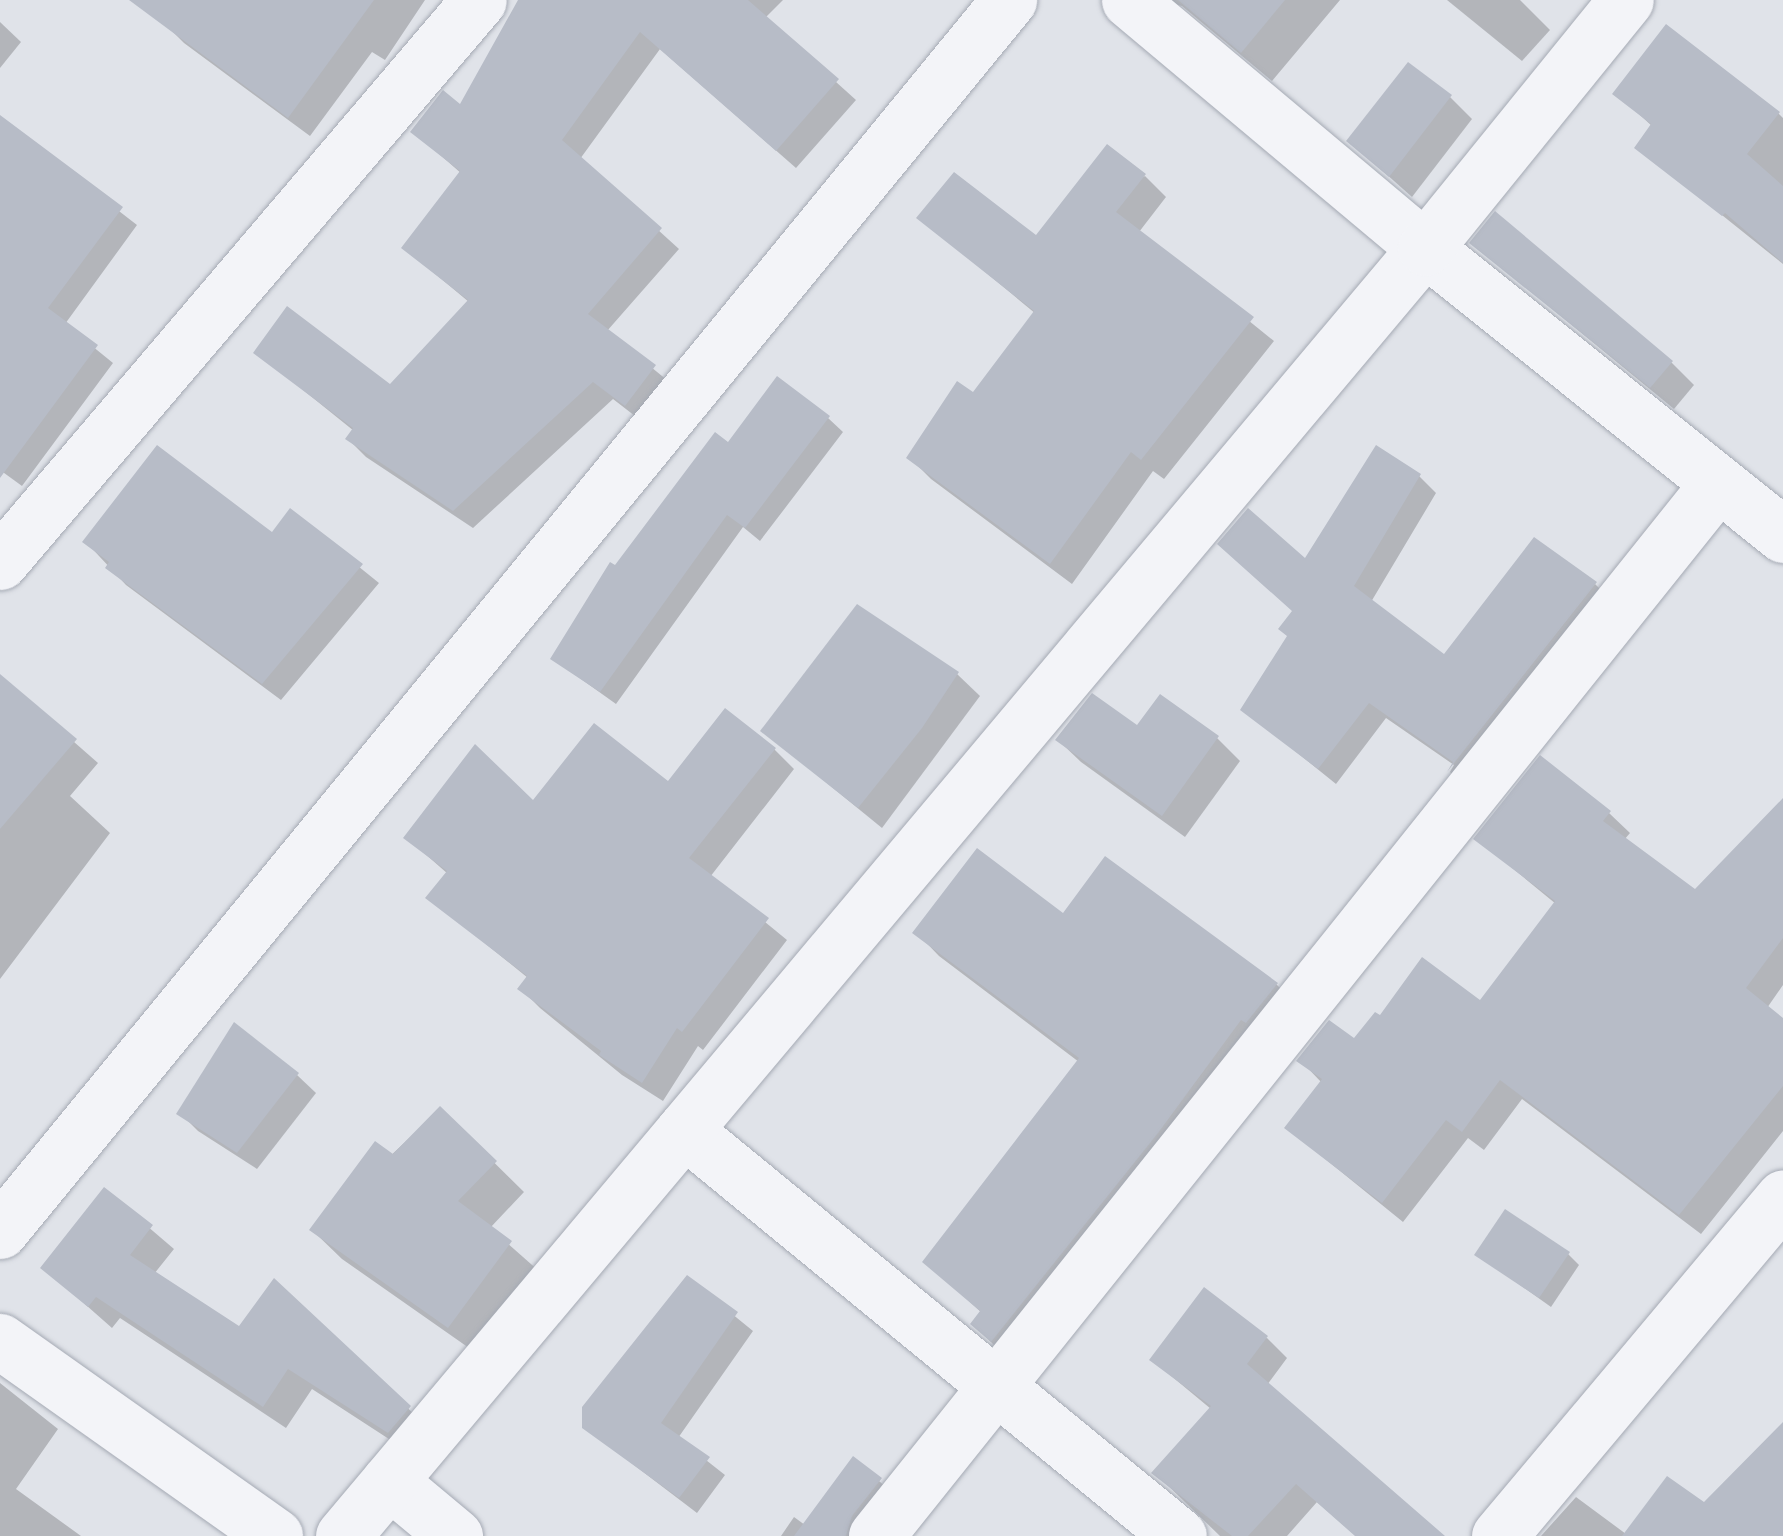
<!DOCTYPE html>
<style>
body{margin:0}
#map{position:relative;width:1783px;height:1536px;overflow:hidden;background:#e0e3e9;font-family:Mulish,sans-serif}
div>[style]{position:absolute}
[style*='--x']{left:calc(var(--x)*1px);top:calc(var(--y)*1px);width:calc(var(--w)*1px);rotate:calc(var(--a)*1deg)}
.shadow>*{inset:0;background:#0003}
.building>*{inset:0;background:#b7bcc7}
.roads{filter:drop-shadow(0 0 2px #a5aab4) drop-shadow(0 0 2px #a5aab4)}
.street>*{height:55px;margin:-27.5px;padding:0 27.5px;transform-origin:27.5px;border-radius:27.5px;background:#f3f4f8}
span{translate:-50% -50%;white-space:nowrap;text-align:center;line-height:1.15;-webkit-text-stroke:8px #eff2f7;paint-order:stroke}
</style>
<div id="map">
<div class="shadow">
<i style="clip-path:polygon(180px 0,425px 0,385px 60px,372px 52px,310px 136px,184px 43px,163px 22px)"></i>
<i style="clip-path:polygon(521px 0,783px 0,765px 18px,856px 100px,796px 168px,660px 49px,580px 159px,679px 249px,607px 331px,673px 385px,644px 423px,613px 399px,473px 528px,366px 457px,348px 439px,354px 431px,256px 352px,390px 388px,469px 302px,404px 248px,462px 174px,414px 132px,460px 107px)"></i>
<i style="clip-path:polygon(1159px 0,1340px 0,1272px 81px,1182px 6px)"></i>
<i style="clip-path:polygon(1447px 0,1520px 0,1550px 30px,1522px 61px)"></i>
<i style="clip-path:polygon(0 22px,21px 42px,0 68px)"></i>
<i style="clip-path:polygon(1616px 93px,1778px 113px,1783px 118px,1783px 264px,1637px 147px,1653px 127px)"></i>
<i style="clip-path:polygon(1450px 97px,1472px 119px,1412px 197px,1349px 141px)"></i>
<i style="clip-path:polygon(0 119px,137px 225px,65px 324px,113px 363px,22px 486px,0 470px)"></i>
<i style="clip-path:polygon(1145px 176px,1166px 197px,1139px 232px,1274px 341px,1164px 479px,1153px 471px,1072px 584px,931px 479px,909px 457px,973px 396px,1036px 314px,920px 218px,1036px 239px)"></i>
<i style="clip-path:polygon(1472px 243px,1672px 363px,1694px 385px,1674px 409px)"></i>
<i style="clip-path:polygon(828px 418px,843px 432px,760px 541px,743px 527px,616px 704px,553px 659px,615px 568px,729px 446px)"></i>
<i style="clip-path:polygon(1419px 476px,1436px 493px,1371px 602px,1445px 658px,1595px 584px,1612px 601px,1465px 787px,1450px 772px,1454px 765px,1386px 718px,1336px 784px,1243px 709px,1289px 637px,1306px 562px)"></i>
<i style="clip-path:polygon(291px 512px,379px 583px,281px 700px,126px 585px,86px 542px,272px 536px)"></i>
<i style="clip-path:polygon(957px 674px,980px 696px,882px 828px,763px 731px)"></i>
<i style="clip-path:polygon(0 677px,98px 763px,70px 796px,110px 833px,0 979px)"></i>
<i style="clip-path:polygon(1137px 728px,1217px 738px,1240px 761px,1185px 837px,1081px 762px,1058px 740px)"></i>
<i style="clip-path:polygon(774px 749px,794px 769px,710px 877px,787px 940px,703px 1050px,698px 1046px,663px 1101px,622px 1075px,540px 1008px,520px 988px,528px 978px,429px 898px,448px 874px,407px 838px,534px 803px,668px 784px)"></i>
<i style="clip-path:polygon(1783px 801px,1783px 985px,1767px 1008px,1783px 1021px,1783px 1131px,1701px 1234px,1522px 1099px,1484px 1150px,1468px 1138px,1403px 1222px,1287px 1128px,1322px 1083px,1300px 1060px,1354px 1042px,1380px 1019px,1481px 1004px,1556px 904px,1477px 839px,1609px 813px,1630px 833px,1624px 840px,1695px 892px)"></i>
<i style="clip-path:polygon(1106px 860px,1277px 985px,1300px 1008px,997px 1348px,973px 1324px,982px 1313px,925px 1261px,1079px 1062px,939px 956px,916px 932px,1064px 916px)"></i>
<i style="clip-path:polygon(297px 1075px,316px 1093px,257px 1169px,198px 1131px,180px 1113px)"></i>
<i style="clip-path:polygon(440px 1109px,524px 1192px,490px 1228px,540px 1272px,479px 1355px,342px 1259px,312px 1230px)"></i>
<i style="clip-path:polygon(105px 1190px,174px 1249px,154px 1274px,239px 1330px,274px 1282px,432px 1431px,412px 1454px,312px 1389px,286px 1428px,120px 1318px,112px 1328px,44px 1268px)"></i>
<i style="clip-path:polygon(1568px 1254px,1579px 1265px,1551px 1307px,1478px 1255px)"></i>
<i style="clip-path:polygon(688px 1278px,753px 1331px,678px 1438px,725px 1475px,697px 1513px,584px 1427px)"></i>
<i style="clip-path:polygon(1267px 1338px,1287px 1358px,1267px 1385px,1430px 1536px,1356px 1536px,1317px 1502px,1287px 1536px,1220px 1536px,1155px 1473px,1211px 1409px,1152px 1360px)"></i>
<i style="clip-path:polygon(0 1383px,58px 1429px,16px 1489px,81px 1536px,0 1536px)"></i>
<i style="clip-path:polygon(1783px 1426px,1783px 1536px,1541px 1536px,1576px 1497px,1626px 1534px,1704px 1506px)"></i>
<i style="clip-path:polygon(853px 1459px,899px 1498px,872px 1536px,781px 1536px,794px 1517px,805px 1525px)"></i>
</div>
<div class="building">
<i style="clip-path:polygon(129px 0,374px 0,288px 118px)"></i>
<i style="clip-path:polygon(518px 0,748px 0,839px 79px,776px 151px,640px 32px,562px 140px,662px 228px,588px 314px,656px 365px,625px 406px,593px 382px,453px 511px,345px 439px,353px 428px,253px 353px,287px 306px,390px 384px,468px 300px,401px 248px,460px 171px,410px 132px,443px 90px,460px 104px)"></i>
<i style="clip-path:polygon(1178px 0,1285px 0,1241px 53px)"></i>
<i style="clip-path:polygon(1666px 24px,1780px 112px,1747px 154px,1783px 186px,1783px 263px,1725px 213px,1722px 216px,1634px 148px,1651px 124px,1612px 94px)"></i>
<i style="clip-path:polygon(1408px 62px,1452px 95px,1389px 177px,1346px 141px)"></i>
<i style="clip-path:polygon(0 115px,123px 207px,48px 308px,98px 345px,0 478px)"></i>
<i style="clip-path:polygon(1107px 144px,1146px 174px,1116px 212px,1254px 317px,1141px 460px,1131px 452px,1050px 564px,906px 458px,957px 381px,973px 392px,1034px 311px,916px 218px,954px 172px,1036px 235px)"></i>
<i style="clip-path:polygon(1495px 211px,1673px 361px,1650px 388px,1469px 243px)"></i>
<i style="clip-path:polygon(777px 376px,830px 416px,745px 528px,727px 515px,600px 692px,550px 659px,610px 562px,615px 565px,715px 432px,728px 442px)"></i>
<i style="clip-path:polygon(157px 445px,272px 532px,290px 508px,363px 564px,262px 684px,105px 568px,109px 562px,82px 542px)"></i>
<i style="clip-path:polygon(1376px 445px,1421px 474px,1354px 586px,1444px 654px,1534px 537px,1597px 582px,1447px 772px,1453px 762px,1369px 703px,1318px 769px,1240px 710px,1287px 636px,1278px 629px,1292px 611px,1217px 544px,1248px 508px,1305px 558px)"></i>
<i style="clip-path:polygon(857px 604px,959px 672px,922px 728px,858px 808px,760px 731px)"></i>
<i style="clip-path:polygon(0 674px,77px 739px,0 829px)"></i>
<i style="clip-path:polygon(1092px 693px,1137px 725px,1160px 694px,1219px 736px,1162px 816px,1055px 740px)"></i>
<i style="clip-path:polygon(725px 708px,776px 748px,689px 858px,769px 918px,682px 1032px,677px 1028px,642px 1083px,599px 1055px,601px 1051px,517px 989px,527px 976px,425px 898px,447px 871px,403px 838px,475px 744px,533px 800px,594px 723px,668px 781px)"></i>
<i style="clip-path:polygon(1540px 755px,1611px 811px,1603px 821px,1695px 889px,1783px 798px,1783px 938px,1746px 988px,1783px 1018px,1783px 1086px,1679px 1215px,1500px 1080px,1462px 1132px,1446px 1120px,1382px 1203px,1284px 1128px,1322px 1079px,1296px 1061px,1329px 1020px,1354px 1038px,1375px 1012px,1380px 1015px,1422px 957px,1480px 1000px,1555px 901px,1473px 839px)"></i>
<i style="clip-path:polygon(977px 848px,1063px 913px,1105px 856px,1278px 983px,1246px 1023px,1241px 1020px,1158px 1133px,991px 1342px,970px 1324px,980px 1311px,922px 1262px,1079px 1058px,912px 933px)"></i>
<i style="clip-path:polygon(234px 1022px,299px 1073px,237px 1153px,176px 1114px)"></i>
<i style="clip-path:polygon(440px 1106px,497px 1161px,458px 1201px,512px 1241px,448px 1328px,309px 1230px,375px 1141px,393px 1154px)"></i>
<i style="clip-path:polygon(104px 1187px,153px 1225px,130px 1255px,239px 1326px,274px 1278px,411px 1406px,388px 1433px,288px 1369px,263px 1407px,96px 1297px,88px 1307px,40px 1268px)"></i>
<i style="clip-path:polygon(1505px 1209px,1570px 1252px,1539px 1298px,1474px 1255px)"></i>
<i style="clip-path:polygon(687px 1275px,738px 1312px,661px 1423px,710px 1457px,679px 1498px,582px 1428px,582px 1407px)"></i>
<i style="clip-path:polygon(1204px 1287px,1268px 1336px,1247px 1364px,1445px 1536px,1355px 1536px,1296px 1484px,1248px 1536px,1232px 1536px,1151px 1473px,1211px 1406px,1149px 1360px)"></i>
<i style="clip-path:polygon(1783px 1422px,1783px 1536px,1622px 1536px,1667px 1476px,1704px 1502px)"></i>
<i style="clip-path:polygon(853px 1456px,882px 1478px,852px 1516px,846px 1536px,794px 1536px)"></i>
</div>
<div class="roads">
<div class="street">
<i style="--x:1129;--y:0;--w:386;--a:40"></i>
<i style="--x:1425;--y:248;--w:459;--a:38.7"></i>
<i style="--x:0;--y:562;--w:738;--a:-49.56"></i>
<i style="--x:684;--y:1130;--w:640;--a:39.36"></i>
<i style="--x:0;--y:1231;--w:1592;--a:-50.66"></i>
<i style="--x:0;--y:1341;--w:337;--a:35.3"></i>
<i style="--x:389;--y:1481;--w:86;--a:39.8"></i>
<i style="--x:343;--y:1536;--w:1682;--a:-49.97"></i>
<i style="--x:1425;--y:248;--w:319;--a:-51"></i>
<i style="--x:876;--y:1536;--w:1348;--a:-51.35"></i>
<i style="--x:1499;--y:1536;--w:442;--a:-50"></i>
</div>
</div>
</div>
